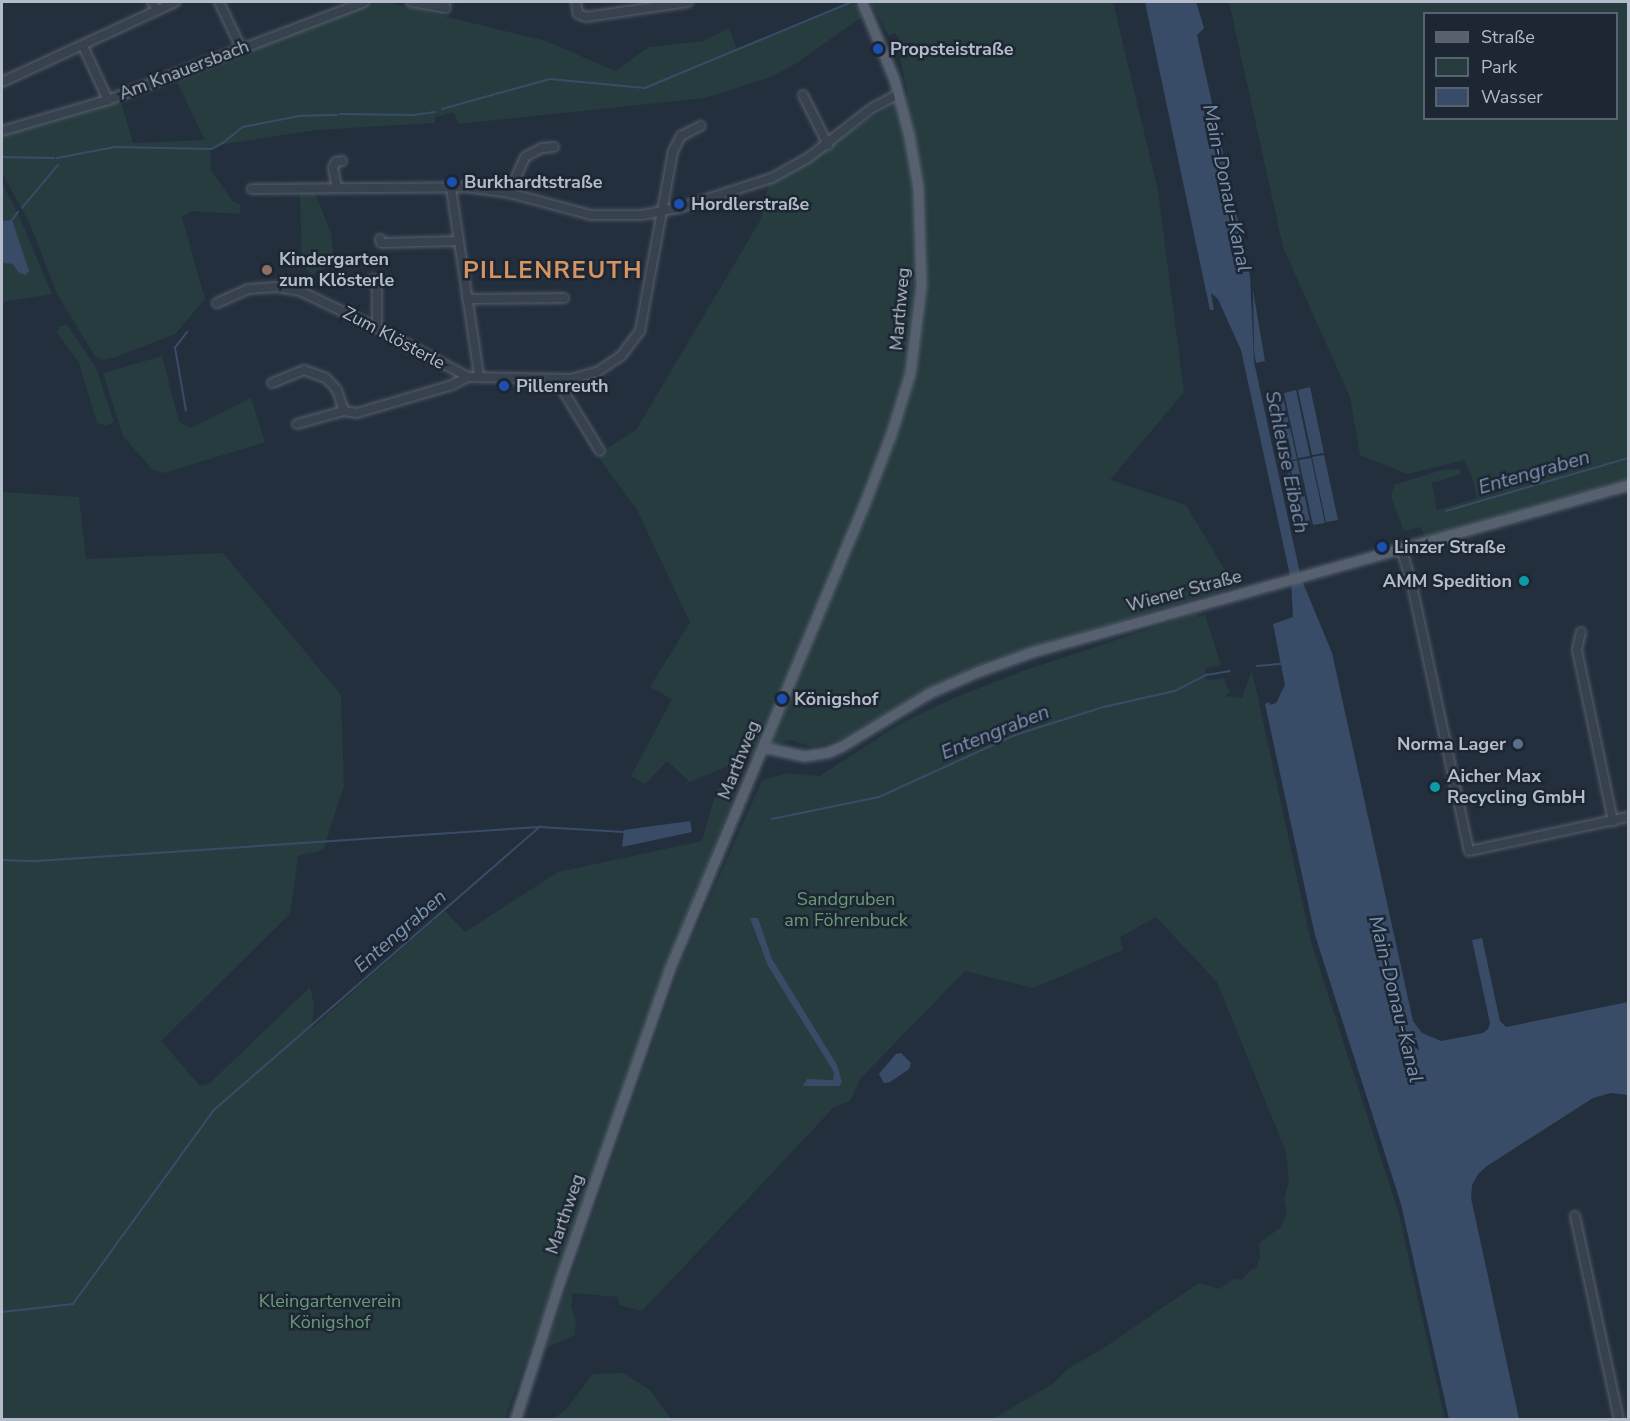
<!DOCTYPE html>
<meta charset="utf-8">
<style>
body{margin:0}
#map{position:relative;width:1630px;height:1421px;overflow:hidden;background:#242f3e;font-family:"Nunito Sans",sans-serif}
div>[style]{position:absolute}
[style*='--x']{left:calc(var(--x)*1px);top:calc(var(--y)*1px);width:calc(var(--w)*1px);rotate:calc(var(--a)*1deg)}
.green>*{inset:0;background:#263c3f}
.water>*{inset:0;background:#394c67}
.stream>*{height:1.5px;margin:-0.75px;padding:0 0.75px;transform-origin:0.75px;border-radius:0.75px;background:#394c67}
.roads{filter:drop-shadow(0 0 2px #565f6c) drop-shadow(0 0 2px #565f6c)}
.minor>*{height:8px;margin:-4px;padding:0 4px;transform-origin:4px;border-radius:4px;background:#38414e}
.major>*{height:9px;margin:-4.5px;padding:0 4.5px;transform-origin:4.5px;border-radius:4.5px;background:#56606e}
.dots>*{width:16px;height:16px;translate:-50% -50%;box-sizing:border-box;border:3px solid #1d2633;border-radius:50%}
span{translate:-50% -50%;white-space:nowrap;text-align:center;line-height:1.15;-webkit-text-stroke:5px #1d2633;paint-order:stroke}
.poi-label{font-size:18px;color:#b4bcc9;font-weight:700}
.left{translate:0 -50%;text-align:left}
.right{translate:-100% -50%;text-align:right}
.street-label{font-size:18px;color:#b4bcc9}
.park-label{font-size:18px;color:#6b9a76}
.water-label{font-size:20px;color:#7c92b1;font-style:italic}
.district-label{font-size:24px;color:#d59563;font-weight:700;letter-spacing:1.5px}
.frame{position:absolute;inset:0;border:3px solid #b4bcc9;pointer-events:none}
.legend{position:absolute;left:1423px;top:12px;width:195px;height:108px;box-sizing:border-box;background:#1d2633;border:2px solid #59626f;margin:0;padding:8px 10px;list-style:none;font-size:18px;color:#b4bcc9}
.legend li{display:flex;align-items:center;gap:12px;height:30px}
.legend b{width:30px;border:2px solid #59626f}
</style>
<div id="map">
<div class="green">
<i style="clip-path:polygon(evenodd,369px 2px,386px 2px,546px 41px,615px 71px,649px 47px,703px 41px,729px 28px,737px 50px,851px 2px,854px 2px,863px 16px,797px 63px,771px 77px,705px 98px,458px 124px,454px 112px,435px 117px,435px 123px,316px 130px,224px 144px,210px 150px,211px 170px,233px 202px,240px 204px,240px 214px,192px 211px,182px 217px,205px 299px,175px 334px,113px 358px,102px 360px,95px 356px,57px 294px,30px 224px,2px 173px,2px 135px,107px 103px,369px 2px,177px 82px,205px 140px,133px 143px,121px 102px,177px 82px)"></i>
<i style="clip-path:polygon(870px 2px,1113px 2px,1158px 191px,1184px 392px,1110px 480px,1186px 505px,1235px 587px,992px 659px,925px 690px,837px 741px,813px 747px,790px 740px,690px 782px,667px 761px,645px 784px,631px 776px,672px 699px,650px 687px,690px 622px,637px 510px,597px 455px,636px 430px,760px 221px,769px 184px,908px 94px,898px 50px,904px 47px,895px 33px,889px 36px)"></i>
<i style="clip-path:polygon(evenodd,1229px 2px,1628px 2px,1628px 480px,1425px 537px,1421px 527px,1404px 531px,1391px 497px,1394px 485px,1442px 470px,1460px 469px,1461px 474px,1432px 483px,1437px 510px,1477px 498px,1471px 474px,1464px 460px,1408px 474px,1360px 455px,1350px 397px,1283px 247px,1229px 2px,1424px 14px,1616px 14px,1616px 118px,1424px 118px,1424px 14px)"></i>
<i style="clip-path:polygon(2px 183px,19px 216px,52px 294px,2px 302px,2px 263px,13px 264px,18px 272px,12px 220px,2px 221px)"></i>
<i style="clip-path:polygon(300px 193px,315px 193px,331px 233px,334px 257px,331px 264px,312px 275px,302px 265px,289px 263px,289px 260px,302px 260px)"></i>
<i style="clip-path:polygon(67px 324px,96px 368px,114px 422px,107px 426px,97px 423px,79px 363px,57px 332px,59px 327px)"></i>
<i style="clip-path:polygon(162px 356px,179px 422px,191px 428px,251px 398px,265px 442px,164px 473px,153px 470px,123px 436px,103px 373px)"></i>
<i style="clip-path:polygon(2px 492px,79px 497px,86px 559px,223px 553px,341px 695px,344px 786px,323px 850px,298px 856px,290px 914px,161px 1041px,200px 1086px,209px 1084px,310px 987px,314px 1004px,312px 1028px,445px 911px,465px 932px,558px 872px,702px 841px,717px 789px,740px 781px,683px 925px,505px 1419px,2px 1419px)"></i>
<i style="clip-path:polygon(1197px 613px,1198px 617px,1205px 615px,1221px 665px,1205px 668px,1207px 681px,1224px 678px,1229px 692px,1225px 696px,1242px 698px,1252px 670px,1311px 942px,1399px 1214px,1445px 1419px,993px 1419px,1052px 1384px,1069px 1368px,1102px 1349px,1199px 1283px,1219px 1289px,1234px 1279px,1242px 1280px,1252px 1269px,1256px 1268px,1260px 1258px,1259px 1243px,1280px 1228px,1285px 1219px,1287px 1211px,1284px 1200px,1289px 1180px,1286px 1152px,1217px 982px,1156px 917px,1120px 937px,1123px 950px,1033px 988px,965px 971px,860px 1079px,850px 1101px,834px 1107px,642px 1311px,619px 1305px,618px 1297px,573px 1293px,571px 1307px,576px 1320px,575px 1335px,546px 1348px,682px 961px,762px 780px,787px 773px,820px 776px,901px 723px,954px 698px,1023px 671px)"></i>
<i style="clip-path:polygon(623px 1373px,650px 1390px,671px 1419px,554px 1419px,568px 1407px,593px 1374px)"></i>
</div>
<div class="water">
<i style="clip-path:polygon(1145px 2px,1196px 2px,1204px 28px,1197px 35px,1250px 276px,1254px 362px,1301px 578px,1332px 653px,1413px 1021px,1422px 1033px,1441px 1041px,1483px 1033px,1488px 1029px,1490px 1023px,1472px 940px,1482px 938px,1500px 1021px,1506px 1027px,1628px 1002px,1628px 1095px,1611px 1093px,1593px 1098px,1487px 1166px,1478px 1174px,1472px 1185px,1471px 1198px,1519px 1419px,1449px 1419px,1401px 1204px,1315px 935px,1265px 704px,1269px 702px,1270px 705px,1276px 703px,1285px 685px,1273px 624px,1293px 617px,1291px 580px,1241px 350px,1218px 299px,1211px 293px,1214px 310px,1210px 310px)"></i>
<i style="clip-path:polygon(12px 220px,29px 271px,25px 275px,18px 272px,13px 264px,2px 263px,2px 221px)"></i>
<i style="clip-path:polygon(1253px 290px,1265px 361px,1256px 363px,1254px 351px)"></i>
<i style="clip-path:polygon(1310px 387px,1324px 453px,1312px 455px,1298px 390px)"></i>
<i style="clip-path:polygon(1296px 390px,1310px 456px,1298px 458px,1284px 393px)"></i>
<i style="clip-path:polygon(1282px 393px,1297px 459px,1285px 461px,1271px 396px)"></i>
<i style="clip-path:polygon(1324px 455px,1338px 520px,1326px 522px,1312px 457px)"></i>
<i style="clip-path:polygon(1311px 458px,1325px 523px,1313px 525px,1299px 460px)"></i>
<i style="clip-path:polygon(1297px 460px,1311px 526px,1300px 528px,1286px 463px)"></i>
<i style="clip-path:polygon(690px 821px,692px 832px,622px 847px,624px 830px)"></i>
<i style="clip-path:polygon(750px 918px,758px 918px,772px 959px,837px 1065px,842px 1082px,839px 1086px,803px 1086px,807px 1079px,833px 1080px,834px 1072px,768px 966px)"></i>
<i style="clip-path:polygon(901px 1053px,911px 1063px,909px 1069px,890px 1082px,884px 1083px,879px 1074px,896px 1054px)"></i>
</div>
<div class="stream">
<i style="--x:442;--y:109;--w:112;--a:-15.5"></i>
<i style="--x:550;--y:79;--w:95;--a:5.4"></i>
<i style="--x:645;--y:88;--w:224;--a:-22.6"></i>
<i style="--x:340;--y:114;--w:74;--a:0.8"></i>
<i style="--x:414;--y:115;--w:21;--a:-8"></i>
<i style="--x:2;--y:157;--w:52;--a:1.1"></i>
<i style="--x:57;--y:158;--w:59;--a:-10.7"></i>
<i style="--x:115;--y:147;--w:97;--a:1.2"></i>
<i style="--x:212;--y:149;--w:13;--a:-29"></i>
<i style="--x:223;--y:143;--w:26;--a:-39"></i>
<i style="--x:243;--y:127;--w:57;--a:-11.1"></i>
<i style="--x:299;--y:116;--w:38;--a:-2"></i>
<i style="--x:22;--y:208;--w:56;--a:-50.1"></i>
<i style="--x:12;--y:220;--w:10;--a:-53"></i>
<i style="--x:186;--y:411;--w:64;--a:-99.9"></i>
<i style="--x:175;--y:348;--w:20;--a:-53"></i>
<i style="--x:1446;--y:511;--w:190;--a:-16.2"></i>
<i style="--x:1257;--y:666;--w:25;--a:-5"></i>
<i style="--x:772;--y:819;--w:109;--a:-11.6"></i>
<i style="--x:879;--y:797;--w:149;--a:-24.5"></i>
<i style="--x:1015;--y:735;--w:93;--a:-17.5"></i>
<i style="--x:1104;--y:707;--w:73;--a:-12.7"></i>
<i style="--x:1175;--y:691;--w:36;--a:-27"></i>
<i style="--x:1207;--y:675;--w:23;--a:-10"></i>
<i style="--x:2;--y:860;--w:35;--a:2"></i>
<i style="--x:37;--y:861;--w:503;--a:-3.87"></i>
<i style="--x:2;--y:1312;--w:71;--a:-6.4"></i>
<i style="--x:73;--y:1304;--w:240;--a:-54"></i>
<i style="--x:214;--y:1110;--w:432;--a:-41"></i>
<i style="--x:540;--y:827;--w:84;--a:3.4"></i>
</div>
<div class="roads">
<div class="minor">
<i style="--x:152;--y:2;--w:9;--a:58"></i>
<i style="--x:219;--y:2;--w:51;--a:64.4"></i>
<i style="--x:411;--y:2;--w:35;--a:10"></i>
<i style="--x:445;--y:8;--w:6;--a:-90"></i>
<i style="--x:576;--y:2;--w:12;--a:81"></i>
<i style="--x:578;--y:14;--w:9;--a:21"></i>
<i style="--x:586;--y:17;--w:103;--a:-8.4"></i>
<i style="--x:83;--y:46;--w:60;--a:65.2"></i>
<i style="--x:2;--y:82;--w:191;--a:-24.8"></i>
<i style="--x:803;--y:95;--w:56;--a:63.4"></i>
<i style="--x:2;--y:131;--w:110;--a:-16.3"></i>
<i style="--x:108;--y:100;--w:274;--a:-20.9"></i>
<i style="--x:337;--y:188;--w:21;--a:-101"></i>
<i style="--x:333;--y:167;--w:6;--a:-59"></i>
<i style="--x:336;--y:162;--w:6;--a:-9"></i>
<i style="--x:451;--y:188;--w:190;--a:81.5"></i>
<i style="--x:252;--y:189;--w:214;--a:-0.5"></i>
<i style="--x:466;--y:187;--w:43;--a:7.9"></i>
<i style="--x:509;--y:193;--w:85;--a:15"></i>
<i style="--x:591;--y:215;--w:51;--a:0"></i>
<i style="--x:642;--y:215;--w:41;--a:-11.3"></i>
<i style="--x:682;--y:207;--w:95;--a:-17.9"></i>
<i style="--x:772;--y:178;--w:41;--a:-29.1"></i>
<i style="--x:808;--y:158;--w:81;--a:-38"></i>
<i style="--x:872;--y:108;--w:30;--a:-28"></i>
<i style="--x:509;--y:193;--w:39;--a:-66"></i>
<i style="--x:525;--y:157;--w:19;--a:-28"></i>
<i style="--x:542;--y:148;--w:12;--a:-5"></i>
<i style="--x:380;--y:239;--w:4;--a:76"></i>
<i style="--x:381;--y:243;--w:78;--a:-1.5"></i>
<i style="--x:373;--y:279;--w:11;--a:68"></i>
<i style="--x:377;--y:289;--w:39;--a:90"></i>
<i style="--x:467;--y:299;--w:97;--a:-0.6"></i>
<i style="--x:217;--y:303;--w:34;--a:-24"></i>
<i style="--x:248;--y:289;--w:29;--a:-4"></i>
<i style="--x:277;--y:287;--w:23;--a:10"></i>
<i style="--x:300;--y:291;--w:85;--a:25.7"></i>
<i style="--x:377;--y:328;--w:103;--a:28.3"></i>
<i style="--x:468;--y:377;--w:102;--a:1.1"></i>
<i style="--x:570;--y:379;--w:28;--a:-15"></i>
<i style="--x:597;--y:372;--w:29;--a:-34"></i>
<i style="--x:621;--y:356;--w:31;--a:-53"></i>
<i style="--x:640;--y:331;--w:183;--a:-79.6"></i>
<i style="--x:673;--y:151;--w:17;--a:-62"></i>
<i style="--x:681;--y:136;--w:22;--a:-27"></i>
<i style="--x:556;--y:379;--w:84;--a:58.6"></i>
<i style="--x:272;--y:383;--w:35;--a:-22"></i>
<i style="--x:304;--y:370;--w:23;--a:20"></i>
<i style="--x:326;--y:378;--w:16;--a:47"></i>
<i style="--x:337;--y:390;--w:22;--a:72"></i>
<i style="--x:297;--y:424;--w:49;--a:-15.5"></i>
<i style="--x:344;--y:411;--w:13;--a:9"></i>
<i style="--x:357;--y:413;--w:99;--a:-16.4"></i>
<i style="--x:452;--y:385;--w:18;--a:-27"></i>
<i style="--x:1401;--y:548;--w:39;--a:73"></i>
<i style="--x:1412;--y:585;--w:272;--a:77.9"></i>
<i style="--x:1469;--y:851;--w:163;--a:-12.1"></i>
<i style="--x:1581;--y:632;--w:18;--a:103"></i>
<i style="--x:1577;--y:650;--w:175;--a:78.1"></i>
<i style="--x:1575;--y:1216;--w:209;--a:77.8"></i>
</div>
<div class="major">
<i style="--x:763;--y:747;--w:42;--a:12.4"></i>
<i style="--x:804;--y:756;--w:24;--a:-9"></i>
<i style="--x:828;--y:752;--w:15;--a:-23"></i>
<i style="--x:842;--y:746;--w:102;--a:-31.3"></i>
<i style="--x:929;--y:693;--w:55;--a:-23.7"></i>
<i style="--x:979;--y:671;--w:59;--a:-19.7"></i>
<i style="--x:1035;--y:651;--w:616;--a:-15.64"></i>
<i style="--x:515;--y:1420;--w:147;--a:-72.2"></i>
<i style="--x:560;--y:1280;--w:329;--a:-70.6"></i>
<i style="--x:669;--y:970;--w:507;--a:-67.28"></i>
<i style="--x:865;--y:502;--w:73;--a:-69.1"></i>
<i style="--x:891;--y:434;--w:64;--a:-72.7"></i>
<i style="--x:910;--y:373;--w:88;--a:-82.8"></i>
<i style="--x:921;--y:286;--w:98;--a:-91.8"></i>
<i style="--x:918;--y:188;--w:53;--a:-99.8"></i>
<i style="--x:909;--y:136;--w:59;--a:-104.7"></i>
<i style="--x:894;--y:79;--w:83;--a:-112.6"></i>
</div>
</div>
<div class="dots">
<i style="left:878px;top:49px;background:#1a4fb4"></i>
<i style="left:452px;top:182px;background:#1a4fb4"></i>
<i style="left:679px;top:204px;background:#1a4fb4"></i>
<i style="left:267px;top:270px;background:#8d6e63"></i>
<i style="left:504px;top:386px;background:#1a4fb4"></i>
<i style="left:1382px;top:547px;background:#1a4fb4"></i>
<i style="left:1524px;top:581px;background:#0f9aa8"></i>
<i style="left:782px;top:699px;background:#1a4fb4"></i>
<i style="left:1518px;top:744px;background:#5c6f8a"></i>
<i style="left:1435px;top:787px;background:#0f9aa8"></i>
</div>
<div class="poi-label">
<span class="left" style="left:890px;top:49px">Propsteistraße</span>
<span class="left" style="left:464px;top:182px">Burkhardtstraße</span>
<span class="left" style="left:691px;top:204px">Hordlerstraße</span>
<span class="left" style="left:279px;top:270px">Kindergarten<br>zum Klösterle</span>
<span class="left" style="left:516px;top:386px">Pillenreuth</span>
<span class="left" style="left:1394px;top:547px">Linzer Straße</span>
<span class="right" style="left:1512px;top:581px">AMM Spedition</span>
<span class="left" style="left:794px;top:699px">Königshof</span>
<span class="right" style="left:1506px;top:744px">Norma Lager</span>
<span class="left" style="left:1447px;top:787px">Aicher Max<br>Recycling GmbH</span>
</div>
<div class="street-label">
<span style="left:184px;top:70px;rotate:-21deg">Am Knauersbach</span>
<span style="left:900px;top:309px;rotate:-85deg">Marthweg</span>
<span style="left:394px;top:338px;rotate:28deg">Zum Klösterle</span>
<span style="left:1184px;top:591px;rotate:-15deg">Wiener Straße</span>
<span style="left:739px;top:760px;rotate:-68deg">Marthweg</span>
<span style="left:565px;top:1214px;rotate:-71deg">Marthweg</span>
</div>
<div class="park-label">
<span style="left:846px;top:910px">Sandgruben<br>am Föhrenbuck</span>
<span style="left:330px;top:1312px">Kleingartenverein<br>Königshof</span>
</div>
<div class="water-label">
<span style="left:1227px;top:188px;rotate:78deg">Main-Donau-Kanal</span>
<span style="left:1287px;top:462px;rotate:78deg">Schleuse Eibach</span>
<span style="left:1534px;top:472px;rotate:-16deg">Entengraben</span>
<span style="left:995px;top:732px;rotate:-22deg">Entengraben</span>
<span style="left:400px;top:931px;rotate:-41deg">Entengraben</span>
<span style="left:1396px;top:999px;rotate:76deg">Main-Donau-Kanal</span>
</div>
<div class="district-label">
<span style="left:553px;top:271px">PILLENREUTH</span>
</div>
<div class="frame"></div>
<ul class="legend">
<li><b style="height:8px;background:#56606e"></b>Straße</li>
<li><b style="height:16px;background:#263c3f"></b>Park</li>
<li><b style="height:16px;background:#394c67"></b>Wasser</li>
</ul>
</div>
